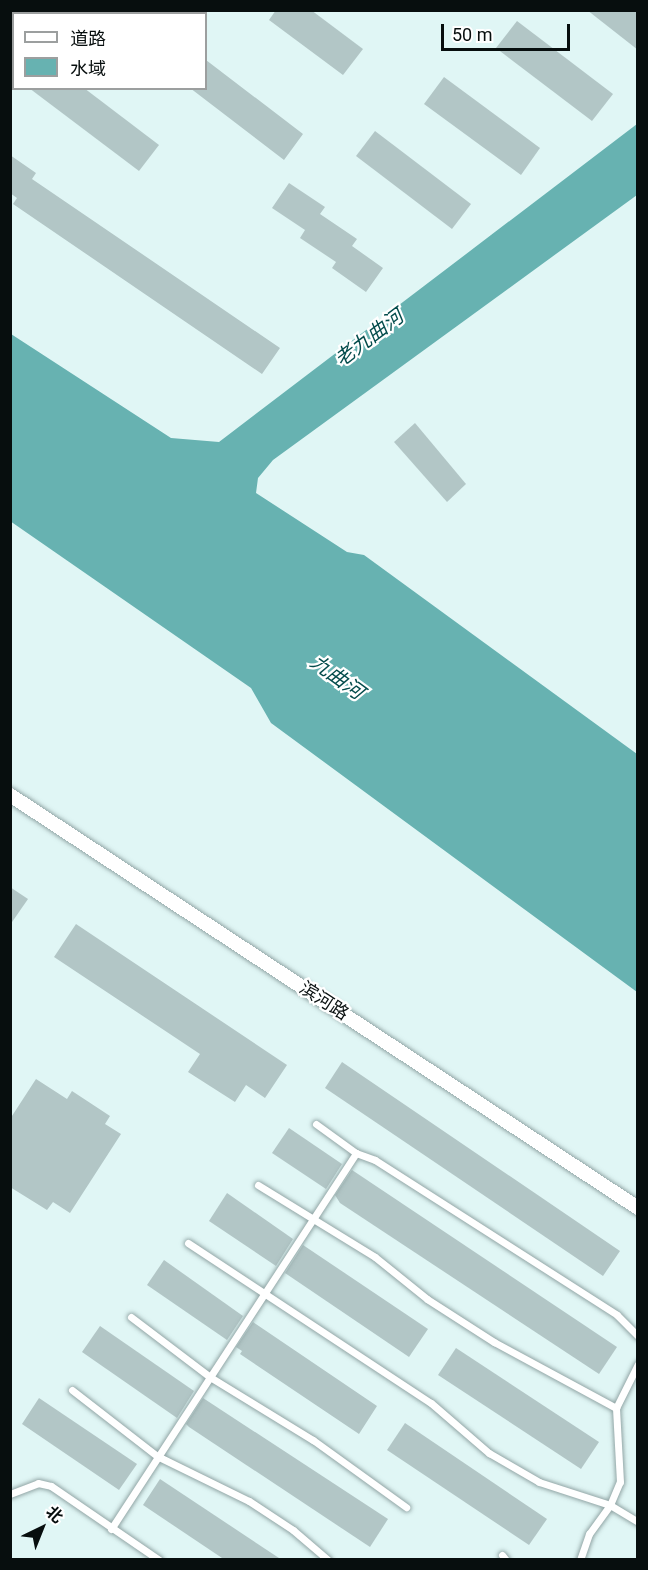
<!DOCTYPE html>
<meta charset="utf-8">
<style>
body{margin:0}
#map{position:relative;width:648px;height:1570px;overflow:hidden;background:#e0f6f5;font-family:Roboto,"Noto Sans SC",sans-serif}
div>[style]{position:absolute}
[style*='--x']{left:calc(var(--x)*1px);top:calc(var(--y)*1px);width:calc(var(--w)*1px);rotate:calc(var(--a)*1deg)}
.water>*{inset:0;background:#67b2b1}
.building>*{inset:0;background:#b2c6c6}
.roads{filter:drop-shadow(0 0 2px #92a6a6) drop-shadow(0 0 2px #92a6a6)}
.service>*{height:7px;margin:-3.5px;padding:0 3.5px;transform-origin:3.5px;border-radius:3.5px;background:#fff}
.minor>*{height:14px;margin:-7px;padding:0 7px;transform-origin:7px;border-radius:7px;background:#fff}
span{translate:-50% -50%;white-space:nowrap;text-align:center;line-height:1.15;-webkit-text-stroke:4.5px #fff;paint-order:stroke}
.street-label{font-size:18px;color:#070e0e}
.water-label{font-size:20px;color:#044c4c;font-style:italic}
.frame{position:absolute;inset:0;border:12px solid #070e0e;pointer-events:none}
.legend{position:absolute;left:12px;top:12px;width:195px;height:78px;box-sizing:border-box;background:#fff;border:2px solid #9c9f9f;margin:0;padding:8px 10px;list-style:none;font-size:18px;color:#070e0e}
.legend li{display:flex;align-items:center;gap:12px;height:30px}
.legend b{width:30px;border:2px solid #9c9f9f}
.north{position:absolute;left:12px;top:1498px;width:60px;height:60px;-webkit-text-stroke:4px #fff;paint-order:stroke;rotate:43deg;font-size:16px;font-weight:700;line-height:24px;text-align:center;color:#070e0e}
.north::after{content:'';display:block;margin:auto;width:21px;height:27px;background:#070e0e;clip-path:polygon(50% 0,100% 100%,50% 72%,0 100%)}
.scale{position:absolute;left:441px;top:24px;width:129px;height:27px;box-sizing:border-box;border:3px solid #070e0e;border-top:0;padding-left:8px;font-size:18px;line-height:21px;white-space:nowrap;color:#070e0e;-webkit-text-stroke:4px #fff;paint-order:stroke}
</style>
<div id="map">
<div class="water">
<i style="clip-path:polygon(637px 124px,637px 195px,273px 460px,258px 478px,256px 493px,347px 552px,364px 555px,637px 754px,637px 992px,271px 723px,251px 688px,10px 521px,11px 334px,171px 438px,219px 442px)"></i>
</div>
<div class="building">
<i style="clip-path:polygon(276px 10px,311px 10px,363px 49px,343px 75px,269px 20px)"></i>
<i style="clip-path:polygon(587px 10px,638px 10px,638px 50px)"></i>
<i style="clip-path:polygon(517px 21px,613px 94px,592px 121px,496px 48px)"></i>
<i style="clip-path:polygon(206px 60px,303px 134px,284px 160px,190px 88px,206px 88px)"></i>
<i style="clip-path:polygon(444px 77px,540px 148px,521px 175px,424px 104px)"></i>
<i style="clip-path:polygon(29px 88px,84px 88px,159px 145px,139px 171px)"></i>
<i style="clip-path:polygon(375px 131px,471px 204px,452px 229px,356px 156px)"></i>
<i style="clip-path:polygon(10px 155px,36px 173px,32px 179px,280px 348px,262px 374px,13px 204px,17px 198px,10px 193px)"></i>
<i style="clip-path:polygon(289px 183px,325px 207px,320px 214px,357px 239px,352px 246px,383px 268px,366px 292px,332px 268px,336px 262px,300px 238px,305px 230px,272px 208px)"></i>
<i style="clip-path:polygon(415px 423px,466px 484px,447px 502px,394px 442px)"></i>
<i style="clip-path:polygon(10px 887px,28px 899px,10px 925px)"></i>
<i style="clip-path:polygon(76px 924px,287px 1065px,265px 1098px,246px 1085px,235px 1102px,188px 1072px,200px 1054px,54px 957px)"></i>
<i style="clip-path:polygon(342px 1062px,620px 1251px,603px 1276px,325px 1088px)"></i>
<i style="clip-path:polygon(36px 1079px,67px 1099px,72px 1091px,110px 1116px,105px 1124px,121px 1134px,70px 1213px,53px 1202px,47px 1210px,10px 1187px,10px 1119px)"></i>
<i style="clip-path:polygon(289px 1128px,342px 1164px,326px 1189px,272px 1153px)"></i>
<i style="clip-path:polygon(352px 1170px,617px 1347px,599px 1374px,340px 1203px,335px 1195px)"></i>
<i style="clip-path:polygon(227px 1193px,293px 1239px,276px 1266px,209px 1221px)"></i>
<i style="clip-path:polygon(303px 1245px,428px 1329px,409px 1357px,285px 1273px)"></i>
<i style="clip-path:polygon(164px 1260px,243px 1316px,227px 1340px,147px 1285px)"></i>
<i style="clip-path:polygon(253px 1322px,377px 1406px,359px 1434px,240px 1354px,242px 1351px,236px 1347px)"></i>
<i style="clip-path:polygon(100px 1326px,194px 1391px,177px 1418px,82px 1352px)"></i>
<i style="clip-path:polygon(456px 1348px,599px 1442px,581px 1469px,438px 1375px)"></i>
<i style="clip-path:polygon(39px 1398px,137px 1464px,119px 1490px,22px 1424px)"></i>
<i style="clip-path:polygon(203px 1398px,388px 1519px,370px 1547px,189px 1427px,186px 1424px)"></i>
<i style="clip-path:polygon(405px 1423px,547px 1519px,529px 1545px,387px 1450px)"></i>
<i style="clip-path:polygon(160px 1479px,282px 1560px,225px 1560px,143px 1505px)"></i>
</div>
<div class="roads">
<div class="service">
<i style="--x:316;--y:1124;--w:49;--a:35.9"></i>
<i style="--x:356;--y:1153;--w:20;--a:20"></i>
<i style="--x:375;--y:1160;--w:287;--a:32.6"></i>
<i style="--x:617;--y:1315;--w:30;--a:45"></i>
<i style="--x:258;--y:1185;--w:137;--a:31.6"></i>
<i style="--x:375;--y:1257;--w:67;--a:38.9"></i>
<i style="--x:427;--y:1299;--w:80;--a:32.7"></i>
<i style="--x:494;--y:1342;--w:139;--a:28.4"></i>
<i style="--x:188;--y:1243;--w:291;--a:33.4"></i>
<i style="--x:431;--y:1403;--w:77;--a:40.8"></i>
<i style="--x:489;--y:1453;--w:58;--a:30.1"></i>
<i style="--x:539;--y:1482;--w:75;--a:17.9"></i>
<i style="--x:610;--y:1505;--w:33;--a:31"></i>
<i style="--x:131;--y:1317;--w:99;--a:37.2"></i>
<i style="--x:210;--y:1377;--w:121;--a:31.5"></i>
<i style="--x:313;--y:1440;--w:115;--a:35.8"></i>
<i style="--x:72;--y:1390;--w:108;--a:37.8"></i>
<i style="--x:157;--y:1456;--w:102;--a:26.1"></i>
<i style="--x:249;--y:1501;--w:53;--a:33.4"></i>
<i style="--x:293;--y:1530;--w:46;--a:40.6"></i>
<i style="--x:10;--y:1494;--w:30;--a:-21"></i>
<i style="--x:38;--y:1483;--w:13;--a:13"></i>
<i style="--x:51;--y:1486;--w:131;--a:34.4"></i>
<i style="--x:111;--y:1529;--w:449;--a:-56.9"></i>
<i style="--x:502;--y:1555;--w:6;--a:51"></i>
<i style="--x:580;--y:1560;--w:28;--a:-71"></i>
<i style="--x:589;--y:1534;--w:36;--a:-54"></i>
<i style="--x:610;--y:1505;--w:25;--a:-67"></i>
<i style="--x:620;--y:1482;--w:74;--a:-93.1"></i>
<i style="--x:616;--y:1408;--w:49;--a:-63.4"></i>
</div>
<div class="minor">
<i style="--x:10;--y:795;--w:752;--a:33.33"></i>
</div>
</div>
<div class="street-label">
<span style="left:324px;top:1001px;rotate:33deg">滨河路</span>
</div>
<div class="water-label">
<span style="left:369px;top:338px;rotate:-37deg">老九曲河</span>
<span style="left:337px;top:677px;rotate:36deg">九曲河</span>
</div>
<div class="frame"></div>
<ul class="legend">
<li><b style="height:8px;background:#fff"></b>道路</li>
<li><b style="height:16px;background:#67b2b1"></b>水域</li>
</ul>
<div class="north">北</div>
<div class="scale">50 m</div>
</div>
